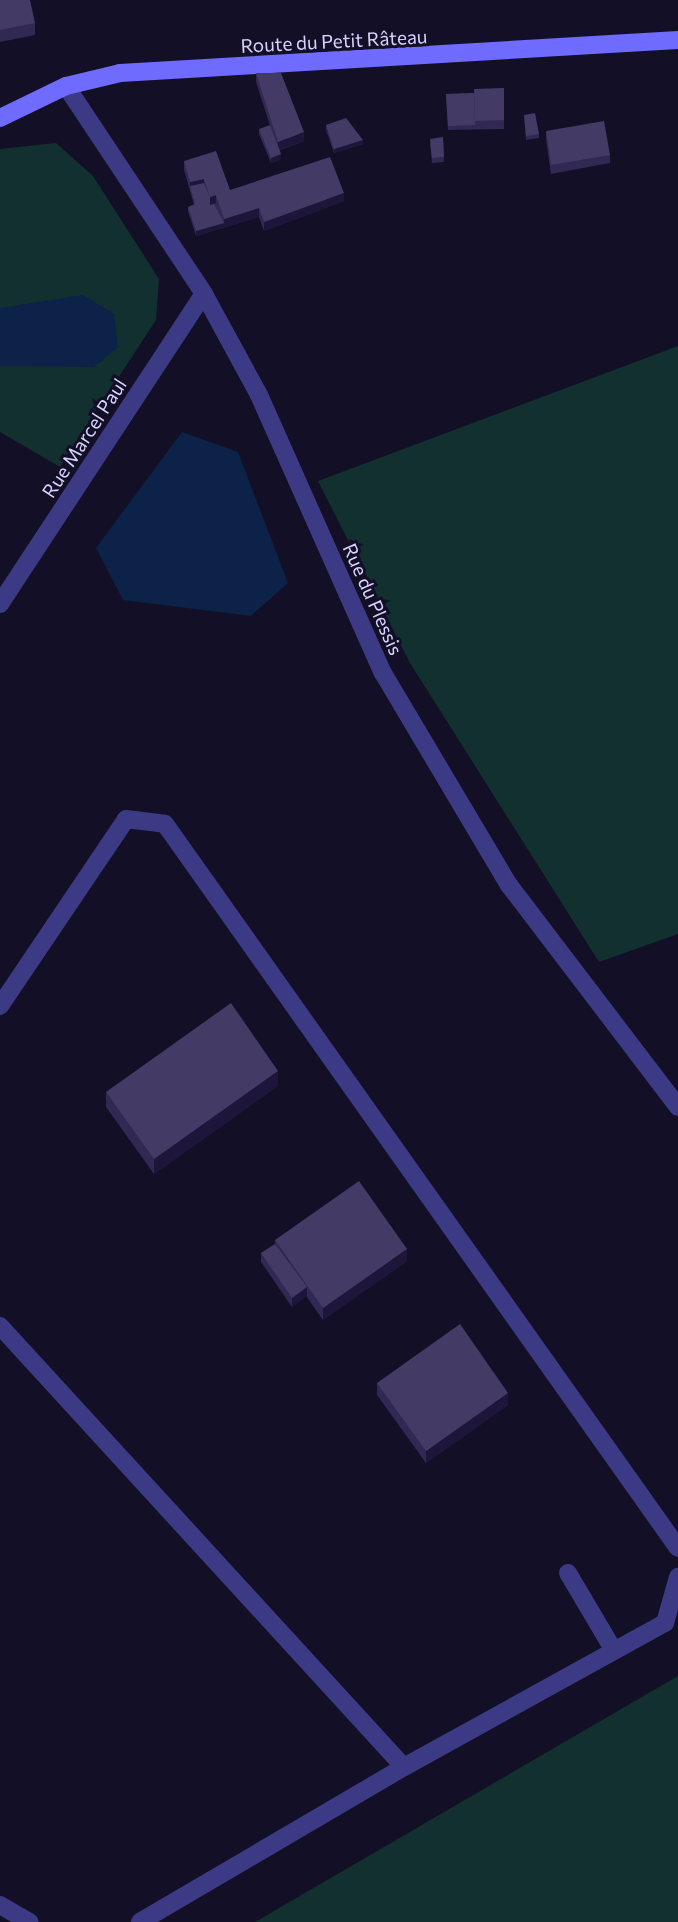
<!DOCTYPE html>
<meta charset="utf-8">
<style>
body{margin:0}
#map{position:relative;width:678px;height:1922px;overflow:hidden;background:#130f26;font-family:Commissioner,sans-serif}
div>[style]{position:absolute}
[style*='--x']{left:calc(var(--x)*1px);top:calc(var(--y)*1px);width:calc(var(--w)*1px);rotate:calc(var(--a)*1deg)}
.green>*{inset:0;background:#12302f}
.water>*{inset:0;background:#0c2248}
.lane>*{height:18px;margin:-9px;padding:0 9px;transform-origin:9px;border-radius:9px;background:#3d3a85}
.street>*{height:18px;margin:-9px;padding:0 9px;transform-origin:9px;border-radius:9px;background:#3d3a85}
.secondary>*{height:18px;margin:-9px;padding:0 9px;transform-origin:9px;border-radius:9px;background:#6f6bff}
.wall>*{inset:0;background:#312854}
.shaded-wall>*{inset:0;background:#1d163a}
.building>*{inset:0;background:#433a66}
span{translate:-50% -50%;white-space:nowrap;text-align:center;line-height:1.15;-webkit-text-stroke:6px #130f26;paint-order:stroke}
.street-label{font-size:19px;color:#d9d4ff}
</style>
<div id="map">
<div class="green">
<i style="clip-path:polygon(56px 143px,93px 176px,159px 279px,156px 320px,60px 467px,0 432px,0 149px)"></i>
<i style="clip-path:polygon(678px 346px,678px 934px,599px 962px,410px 663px,318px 481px)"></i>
<i style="clip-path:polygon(678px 1676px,678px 1922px,255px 1922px)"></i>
</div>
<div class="water">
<i style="clip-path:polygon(83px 295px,114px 314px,118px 347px,94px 367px,0 366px,0 308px)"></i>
<i style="clip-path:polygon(182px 432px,238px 452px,288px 583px,251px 616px,123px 600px,96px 548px)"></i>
</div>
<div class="lane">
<i style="--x:0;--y:1006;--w:225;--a:-56"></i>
<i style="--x:126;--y:819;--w:39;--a:7"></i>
<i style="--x:165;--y:824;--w:887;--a:54.68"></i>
<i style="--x:0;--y:1326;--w:598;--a:47.51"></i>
<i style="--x:404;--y:1767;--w:306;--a:149.6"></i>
<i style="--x:568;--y:1573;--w:88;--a:59.4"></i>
<i style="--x:404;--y:1767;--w:298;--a:-28.9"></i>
<i style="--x:665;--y:1623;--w:48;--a:-74.2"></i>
<i style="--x:0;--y:1905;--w:34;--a:30"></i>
</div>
<div class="street">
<i style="--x:66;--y:86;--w:250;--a:56.4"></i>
<i style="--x:204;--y:294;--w:115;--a:61.4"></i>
<i style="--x:259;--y:395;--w:304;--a:66"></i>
<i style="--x:383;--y:673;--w:247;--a:59.3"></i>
<i style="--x:509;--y:885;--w:279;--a:52.7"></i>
<i style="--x:0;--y:604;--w:371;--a:-56.7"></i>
</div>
<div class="secondary">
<i style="--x:0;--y:118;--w:73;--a:-25.9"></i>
<i style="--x:66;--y:86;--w:56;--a:-13.5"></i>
<i style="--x:120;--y:73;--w:559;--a:-3.38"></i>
</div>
<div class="wall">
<i style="clip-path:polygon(0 0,35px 23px,35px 35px,0 42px)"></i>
<i style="clip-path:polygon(256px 73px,304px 141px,280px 150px,281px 159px,271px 163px,259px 134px,259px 129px,271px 129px,256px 82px)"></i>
<i style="clip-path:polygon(504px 88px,504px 129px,448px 130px,446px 94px,474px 93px)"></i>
<i style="clip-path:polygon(524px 115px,539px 134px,539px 138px,526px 140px)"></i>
<i style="clip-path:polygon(326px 125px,363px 144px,334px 153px,326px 130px)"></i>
<i style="clip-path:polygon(546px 131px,610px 155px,610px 163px,551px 174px,546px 139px)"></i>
<i style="clip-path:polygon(443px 137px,444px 162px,432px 163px,430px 143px)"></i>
<i style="clip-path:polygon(184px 161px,230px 190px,344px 201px,264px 231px,259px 217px,196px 236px,188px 211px,188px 207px,194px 205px,184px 170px)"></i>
<i style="clip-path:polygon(278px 1086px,154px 1174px,106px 1107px,106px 1092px)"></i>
<i style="clip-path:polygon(275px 1240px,407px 1261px,323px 1320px,306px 1296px,292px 1307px,261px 1262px,261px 1253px,275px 1244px)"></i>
<i style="clip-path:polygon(377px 1383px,508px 1405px,426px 1463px,377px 1395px)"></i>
</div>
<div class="shaded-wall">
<i style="clip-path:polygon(304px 132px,304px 141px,278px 150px,278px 142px)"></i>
<i style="clip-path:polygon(363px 140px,363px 144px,334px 153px,334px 149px)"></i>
<i style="clip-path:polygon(281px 154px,281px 159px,271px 163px,271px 158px)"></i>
<i style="clip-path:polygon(204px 179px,204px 187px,190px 186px,190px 182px)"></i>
<i style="clip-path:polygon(344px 193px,344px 201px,264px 231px,264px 222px)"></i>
<i style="clip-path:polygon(216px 195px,216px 203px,210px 205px,210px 197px)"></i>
<i style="clip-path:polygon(259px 208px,259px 217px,196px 236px,196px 231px,224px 223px,224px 219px)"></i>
<i style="clip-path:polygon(278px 1071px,278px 1086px,154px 1174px,154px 1159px)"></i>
<i style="clip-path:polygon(407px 1249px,407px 1261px,323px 1320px,323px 1308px)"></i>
<i style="clip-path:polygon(307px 1287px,307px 1296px,292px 1307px,292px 1298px)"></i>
<i style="clip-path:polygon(508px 1393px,508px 1405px,426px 1463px,426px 1451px)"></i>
</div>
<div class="building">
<i style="clip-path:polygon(0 0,30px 0,35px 23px,0 30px)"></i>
<i style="clip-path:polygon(256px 73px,281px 73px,304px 132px,278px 142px)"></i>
<i style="clip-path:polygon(504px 88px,504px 120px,475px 121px,474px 89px)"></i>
<i style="clip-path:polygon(474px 93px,475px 125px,448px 126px,446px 94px)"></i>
<i style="clip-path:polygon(535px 113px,539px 134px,526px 136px,524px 115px)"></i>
<i style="clip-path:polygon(346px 118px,363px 140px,334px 149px,326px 125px)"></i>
<i style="clip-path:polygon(604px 121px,610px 155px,551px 165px,546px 131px)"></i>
<i style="clip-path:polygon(270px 125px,281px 154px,271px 158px,259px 129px)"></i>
<i style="clip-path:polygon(443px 137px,444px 157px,432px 158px,430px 139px)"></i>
<i style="clip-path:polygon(216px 151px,230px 190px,330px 157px,344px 193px,264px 222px,259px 208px,224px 219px,216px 195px,210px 197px,204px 179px,190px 182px,184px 161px)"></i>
<i style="clip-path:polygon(204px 183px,210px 197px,210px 205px,214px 204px,224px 223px,196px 231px,188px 207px,195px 204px,190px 186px)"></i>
<i style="clip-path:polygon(231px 1003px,278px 1071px,154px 1159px,106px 1092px)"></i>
<i style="clip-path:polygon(359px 1181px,407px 1249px,323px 1308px,275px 1240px)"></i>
<i style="clip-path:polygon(275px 1244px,307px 1287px,292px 1298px,261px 1253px)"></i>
<i style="clip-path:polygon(460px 1324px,508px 1393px,426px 1451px,377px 1383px)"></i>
</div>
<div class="street-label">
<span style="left:334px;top:41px;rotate:-3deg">Route du Petit Râteau</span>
<span style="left:84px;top:438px;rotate:-57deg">Rue Marcel Paul</span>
<span style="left:373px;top:599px;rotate:66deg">Rue du Plessis</span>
</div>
</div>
